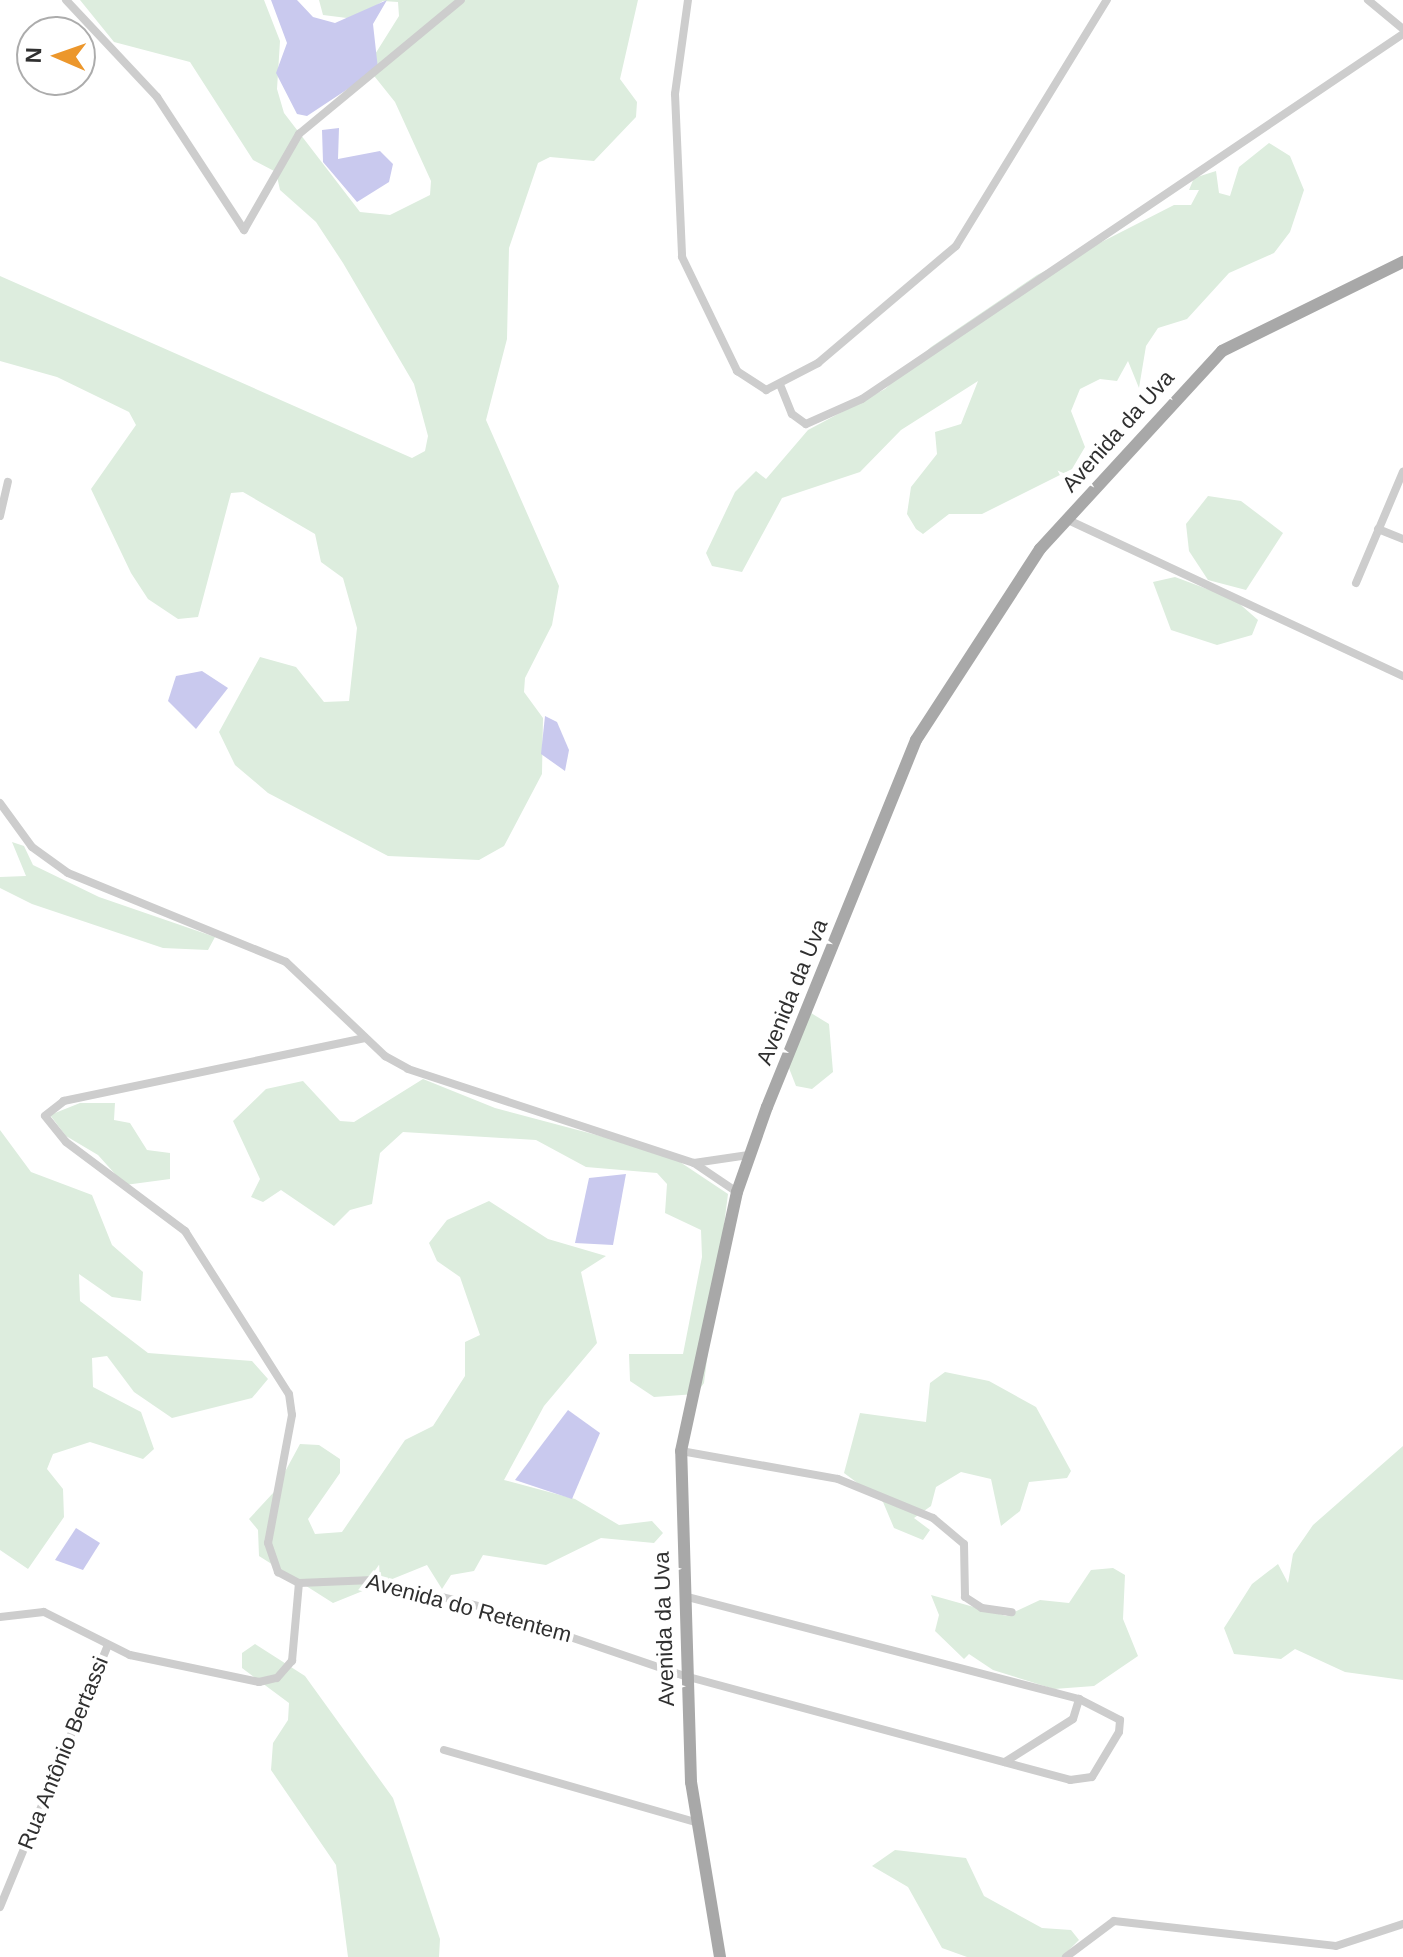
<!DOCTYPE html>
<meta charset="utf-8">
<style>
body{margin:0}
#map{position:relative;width:1403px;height:1957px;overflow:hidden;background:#fff;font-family:Arial,sans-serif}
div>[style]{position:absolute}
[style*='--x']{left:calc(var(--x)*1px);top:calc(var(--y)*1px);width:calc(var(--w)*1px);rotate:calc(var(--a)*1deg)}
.green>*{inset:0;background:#ddedde}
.water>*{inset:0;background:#c9c9ee}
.minor>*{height:8px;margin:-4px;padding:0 4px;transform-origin:4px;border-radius:4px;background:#cdcdcd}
.primary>*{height:12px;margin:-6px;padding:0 6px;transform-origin:6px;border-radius:6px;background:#a8a8a8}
span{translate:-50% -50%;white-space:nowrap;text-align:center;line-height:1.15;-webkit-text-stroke:8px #fff;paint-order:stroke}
.street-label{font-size:22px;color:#303030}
.north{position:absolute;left:16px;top:16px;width:80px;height:80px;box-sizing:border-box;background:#fff;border:2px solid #acacac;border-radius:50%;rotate:272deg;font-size:22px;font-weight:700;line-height:32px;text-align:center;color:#303030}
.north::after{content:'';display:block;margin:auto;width:28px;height:36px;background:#ec972c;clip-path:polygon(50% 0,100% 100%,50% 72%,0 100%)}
</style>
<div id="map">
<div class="green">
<i style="clip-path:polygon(80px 0,264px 0,280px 41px,277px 89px,284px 113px,360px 212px,390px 215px,430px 195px,431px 181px,395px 102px,367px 67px,399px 16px,398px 2px,383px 1px,355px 19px,323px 15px,319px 0,638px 0,620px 79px,637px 102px,636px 117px,594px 161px,550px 157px,538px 163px,509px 248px,507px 339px,486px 420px,559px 586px,552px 625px,525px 678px,524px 692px,543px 718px,542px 774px,504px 846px,479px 860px,388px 856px,268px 793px,235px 765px,219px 732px,260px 657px,296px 667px,324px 702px,349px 701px,357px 628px,343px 578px,321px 562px,315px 534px,243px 492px,231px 493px,198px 617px,178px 619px,148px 599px,131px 573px,91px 489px,136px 425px,129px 412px,57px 377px,0 361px,0 276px,412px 458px,425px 451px,428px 436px,414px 384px,343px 263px,316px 222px,280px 190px,276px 172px,253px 160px,190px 62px,114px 42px)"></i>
<i style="clip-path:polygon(1269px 143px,1290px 156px,1304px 190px,1290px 232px,1274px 253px,1229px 273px,1187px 319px,1158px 328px,1146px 346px,1139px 388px,1128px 361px,1117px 381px,1100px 379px,1080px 389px,1071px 411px,1085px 447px,1072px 469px,982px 514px,949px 514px,923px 534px,916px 529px,907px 514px,911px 487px,937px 454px,935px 432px,961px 424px,978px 381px,901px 430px,860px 472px,782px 498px,742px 572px,712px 566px,706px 553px,735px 492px,756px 471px,766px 479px,808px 430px,885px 389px,931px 347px,1037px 275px,1174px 205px,1191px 205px,1199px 190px,1189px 190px,1194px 178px,1216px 171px,1219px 193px,1230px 196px,1239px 167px)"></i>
<i style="clip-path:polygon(1208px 496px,1241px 501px,1283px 533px,1246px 590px,1208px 580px,1189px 551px,1186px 524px)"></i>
<i style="clip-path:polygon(1175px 577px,1234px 599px,1258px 620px,1252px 635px,1217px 645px,1171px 630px,1153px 582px)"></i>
<i style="clip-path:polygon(12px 842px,24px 846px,33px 865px,99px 897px,215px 937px,208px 950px,163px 948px,32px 904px,0 888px,0 877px,26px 876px)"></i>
<i style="clip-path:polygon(811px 1013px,829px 1024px,833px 1072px,812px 1089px,796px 1086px,787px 1063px)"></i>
<i style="clip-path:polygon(423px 1079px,495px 1108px,668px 1154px,728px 1194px,704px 1383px,696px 1394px,654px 1397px,630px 1381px,629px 1354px,683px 1354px,702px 1257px,701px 1230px,665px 1213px,667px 1184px,657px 1173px,586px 1167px,536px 1140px,403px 1132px,380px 1153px,372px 1204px,350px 1210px,334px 1226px,281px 1190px,263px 1202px,251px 1197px,260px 1179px,233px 1121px,266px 1089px,303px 1081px,340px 1121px,354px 1122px)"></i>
<i style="clip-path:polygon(80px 1103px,115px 1103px,114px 1120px,130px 1123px,147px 1150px,170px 1153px,170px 1179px,125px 1185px,98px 1155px,66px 1136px,50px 1115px)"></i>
<i style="clip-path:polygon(0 1130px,31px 1172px,92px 1195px,112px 1245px,143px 1272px,141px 1301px,112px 1297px,79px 1274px,80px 1301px,148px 1353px,252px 1361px,268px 1379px,252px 1398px,172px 1418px,134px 1392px,107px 1356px,92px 1358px,93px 1387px,141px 1412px,154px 1449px,143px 1459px,90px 1442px,53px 1454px,47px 1469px,63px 1489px,64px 1517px,28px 1569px,0 1550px)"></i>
<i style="clip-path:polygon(489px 1201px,548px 1239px,606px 1256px,581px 1272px,597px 1343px,544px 1406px,504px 1480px,575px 1499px,619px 1525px,652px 1521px,663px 1533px,654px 1543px,601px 1538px,546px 1565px,483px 1555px,474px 1571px,451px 1575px,442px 1589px,427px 1565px,333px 1603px,259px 1556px,258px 1530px,249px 1519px,274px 1492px,300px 1444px,319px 1445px,340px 1459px,340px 1473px,308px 1519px,315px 1534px,342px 1532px,405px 1440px,433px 1426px,465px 1376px,465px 1342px,480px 1335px,460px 1277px,437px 1261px,429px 1243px,447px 1220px)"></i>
<i style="clip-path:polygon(945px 1372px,989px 1381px,1036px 1407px,1071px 1471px,1067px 1478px,1029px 1482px,1020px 1511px,1001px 1526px,991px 1479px,961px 1472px,936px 1487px,931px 1506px,914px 1518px,930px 1530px,923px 1540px,894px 1528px,883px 1502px,844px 1473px,860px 1413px,926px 1422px,930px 1383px)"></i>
<i style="clip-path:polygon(1403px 1446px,1403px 1680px,1345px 1672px,1295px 1649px,1281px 1659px,1234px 1654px,1224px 1628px,1252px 1584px,1278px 1564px,1288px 1583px,1293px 1554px,1313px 1525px)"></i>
<i style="clip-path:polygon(1113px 1568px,1125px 1575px,1123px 1619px,1138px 1656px,1094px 1686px,1054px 1689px,993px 1670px,969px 1654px,964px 1659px,935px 1631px,939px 1615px,931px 1595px,1006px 1616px,1040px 1600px,1069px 1603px,1091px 1570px)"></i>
<i style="clip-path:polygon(255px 1644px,305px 1676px,393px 1798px,440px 1939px,439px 1957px,348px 1957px,336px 1865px,271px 1770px,273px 1743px,288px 1720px,289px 1703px,242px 1668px,242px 1653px)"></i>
<i style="clip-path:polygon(895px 1850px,966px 1858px,984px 1896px,1042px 1928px,1071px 1930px,1079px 1940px,1062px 1957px,967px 1957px,942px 1948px,908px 1887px,872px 1866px)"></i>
</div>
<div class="water">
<i style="clip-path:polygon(271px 0,297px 0,313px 17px,335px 23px,387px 0,373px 24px,378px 69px,307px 116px,297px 114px,276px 73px,287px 43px)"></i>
<i style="clip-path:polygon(339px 128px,338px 159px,380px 151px,393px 164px,389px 182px,357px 202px,323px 162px,322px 130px)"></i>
<i style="clip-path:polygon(202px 671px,228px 688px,196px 729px,168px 701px,176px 676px)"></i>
<i style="clip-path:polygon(545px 716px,557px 722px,569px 750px,565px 771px,541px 754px)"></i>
<i style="clip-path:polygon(626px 1174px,613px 1245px,575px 1243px,589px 1178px)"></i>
<i style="clip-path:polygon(568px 1410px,600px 1433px,572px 1499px,515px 1480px)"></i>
<i style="clip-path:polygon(76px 1528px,100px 1543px,83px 1570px,55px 1560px)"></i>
</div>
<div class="minor">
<i style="--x:66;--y:0;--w:133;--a:46.8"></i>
<i style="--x:157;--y:97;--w:159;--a:56.8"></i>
<i style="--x:244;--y:230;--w:111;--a:-60.2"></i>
<i style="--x:299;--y:134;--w:210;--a:-39.6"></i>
<i style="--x:688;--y:0;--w:95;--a:97.9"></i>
<i style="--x:675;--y:94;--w:163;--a:87.5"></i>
<i style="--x:682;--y:257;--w:127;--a:64.2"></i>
<i style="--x:737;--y:371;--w:35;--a:33"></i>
<i style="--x:766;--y:390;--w:59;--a:-27.4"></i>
<i style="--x:818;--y:363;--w:181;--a:-40.3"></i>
<i style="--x:956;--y:246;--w:289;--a:-58.5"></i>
<i style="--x:1368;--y:0;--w:45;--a:39.6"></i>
<i style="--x:781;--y:387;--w:29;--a:68"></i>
<i style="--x:792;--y:414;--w:17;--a:36"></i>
<i style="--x:806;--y:424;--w:61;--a:-24.1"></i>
<i style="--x:862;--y:399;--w:653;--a:-34.01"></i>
<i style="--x:0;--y:516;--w:35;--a:-77"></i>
<i style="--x:1066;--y:519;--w:372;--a:25"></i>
<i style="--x:1378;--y:529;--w:27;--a:22"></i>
<i style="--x:1356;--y:583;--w:121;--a:-67.1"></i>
<i style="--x:0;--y:803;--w:54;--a:54"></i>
<i style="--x:32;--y:847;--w:44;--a:35.8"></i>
<i style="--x:68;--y:873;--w:235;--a:22.2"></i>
<i style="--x:286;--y:962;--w:137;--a:43.5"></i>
<i style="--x:385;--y:1056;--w:26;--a:29"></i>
<i style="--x:408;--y:1069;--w:301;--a:18.2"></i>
<i style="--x:694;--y:1163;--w:52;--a:34"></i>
<i style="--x:365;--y:1038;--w:308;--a:168.2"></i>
<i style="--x:64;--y:1101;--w:24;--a:142"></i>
<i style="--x:45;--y:1116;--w:33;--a:51"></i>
<i style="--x:66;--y:1142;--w:149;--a:36.8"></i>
<i style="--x:185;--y:1231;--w:193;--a:57.5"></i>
<i style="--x:289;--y:1394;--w:21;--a:82"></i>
<i style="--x:292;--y:1415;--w:130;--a:100.6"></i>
<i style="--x:268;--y:1543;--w:31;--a:71"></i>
<i style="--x:278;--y:1572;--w:24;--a:28"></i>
<i style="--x:299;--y:1583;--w:74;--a:-2.3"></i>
<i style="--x:373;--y:1580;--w:112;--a:13.9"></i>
<i style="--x:482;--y:1607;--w:214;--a:18.8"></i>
<i style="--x:685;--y:1676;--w:399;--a:15.1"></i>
<i style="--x:1070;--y:1780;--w:22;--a:-8"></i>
<i style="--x:1092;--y:1777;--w:52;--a:-59"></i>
<i style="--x:1119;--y:1732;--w:12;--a:-85"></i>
<i style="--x:1120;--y:1720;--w:46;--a:-152.9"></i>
<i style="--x:1079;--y:1699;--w:408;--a:-165.4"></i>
<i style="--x:694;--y:1163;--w:55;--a:-8.4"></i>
<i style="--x:681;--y:1451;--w:159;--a:10.1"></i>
<i style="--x:838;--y:1479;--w:103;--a:22.3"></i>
<i style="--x:933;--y:1518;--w:40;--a:40"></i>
<i style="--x:964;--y:1544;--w:53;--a:88.9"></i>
<i style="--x:965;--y:1597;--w:20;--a:33"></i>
<i style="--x:982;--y:1608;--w:30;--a:8"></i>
<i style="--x:0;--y:1617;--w:44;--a:-6.5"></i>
<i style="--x:44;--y:1612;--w:96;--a:26.6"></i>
<i style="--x:130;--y:1655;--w:132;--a:11.8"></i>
<i style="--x:259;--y:1682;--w:18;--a:-13"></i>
<i style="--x:277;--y:1678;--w:23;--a:-49"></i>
<i style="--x:292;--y:1661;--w:78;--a:-84.9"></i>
<i style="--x:444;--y:1750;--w:264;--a:16"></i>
<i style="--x:1005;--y:1762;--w:80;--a:-32.3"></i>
<i style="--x:1073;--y:1719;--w:21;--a:-73"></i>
<i style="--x:0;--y:1907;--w:283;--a:-67.6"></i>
<i style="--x:1066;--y:1957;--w:60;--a:-36.9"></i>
<i style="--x:1114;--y:1921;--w:223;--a:6.4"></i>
<i style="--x:1336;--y:1946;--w:71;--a:-18.2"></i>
</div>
<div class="primary">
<i style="--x:720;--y:1957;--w:177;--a:-99.4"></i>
<i style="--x:691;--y:1782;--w:331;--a:-91.7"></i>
<i style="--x:681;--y:1451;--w:265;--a:-77.8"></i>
<i style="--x:737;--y:1192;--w:90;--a:-70.6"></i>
<i style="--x:767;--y:1107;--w:396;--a:-67.9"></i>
<i style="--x:916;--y:740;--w:228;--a:-57"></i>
<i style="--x:1040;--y:549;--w:269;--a:-47.4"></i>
<i style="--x:1222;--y:351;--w:202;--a:-26.2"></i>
</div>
<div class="street-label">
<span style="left:1118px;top:431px;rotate:-48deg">Avenida da Uva</span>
<span style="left:792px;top:992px;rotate:-68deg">Avenida da Uva</span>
<span style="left:469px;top:1608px;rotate:15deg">Avenida do Retentem</span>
<span style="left:664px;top:1629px;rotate:-92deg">Avenida da Uva</span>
<span style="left:63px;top:1753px;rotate:-68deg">Rua Antônio Bertassi</span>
</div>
<div class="north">N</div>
</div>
